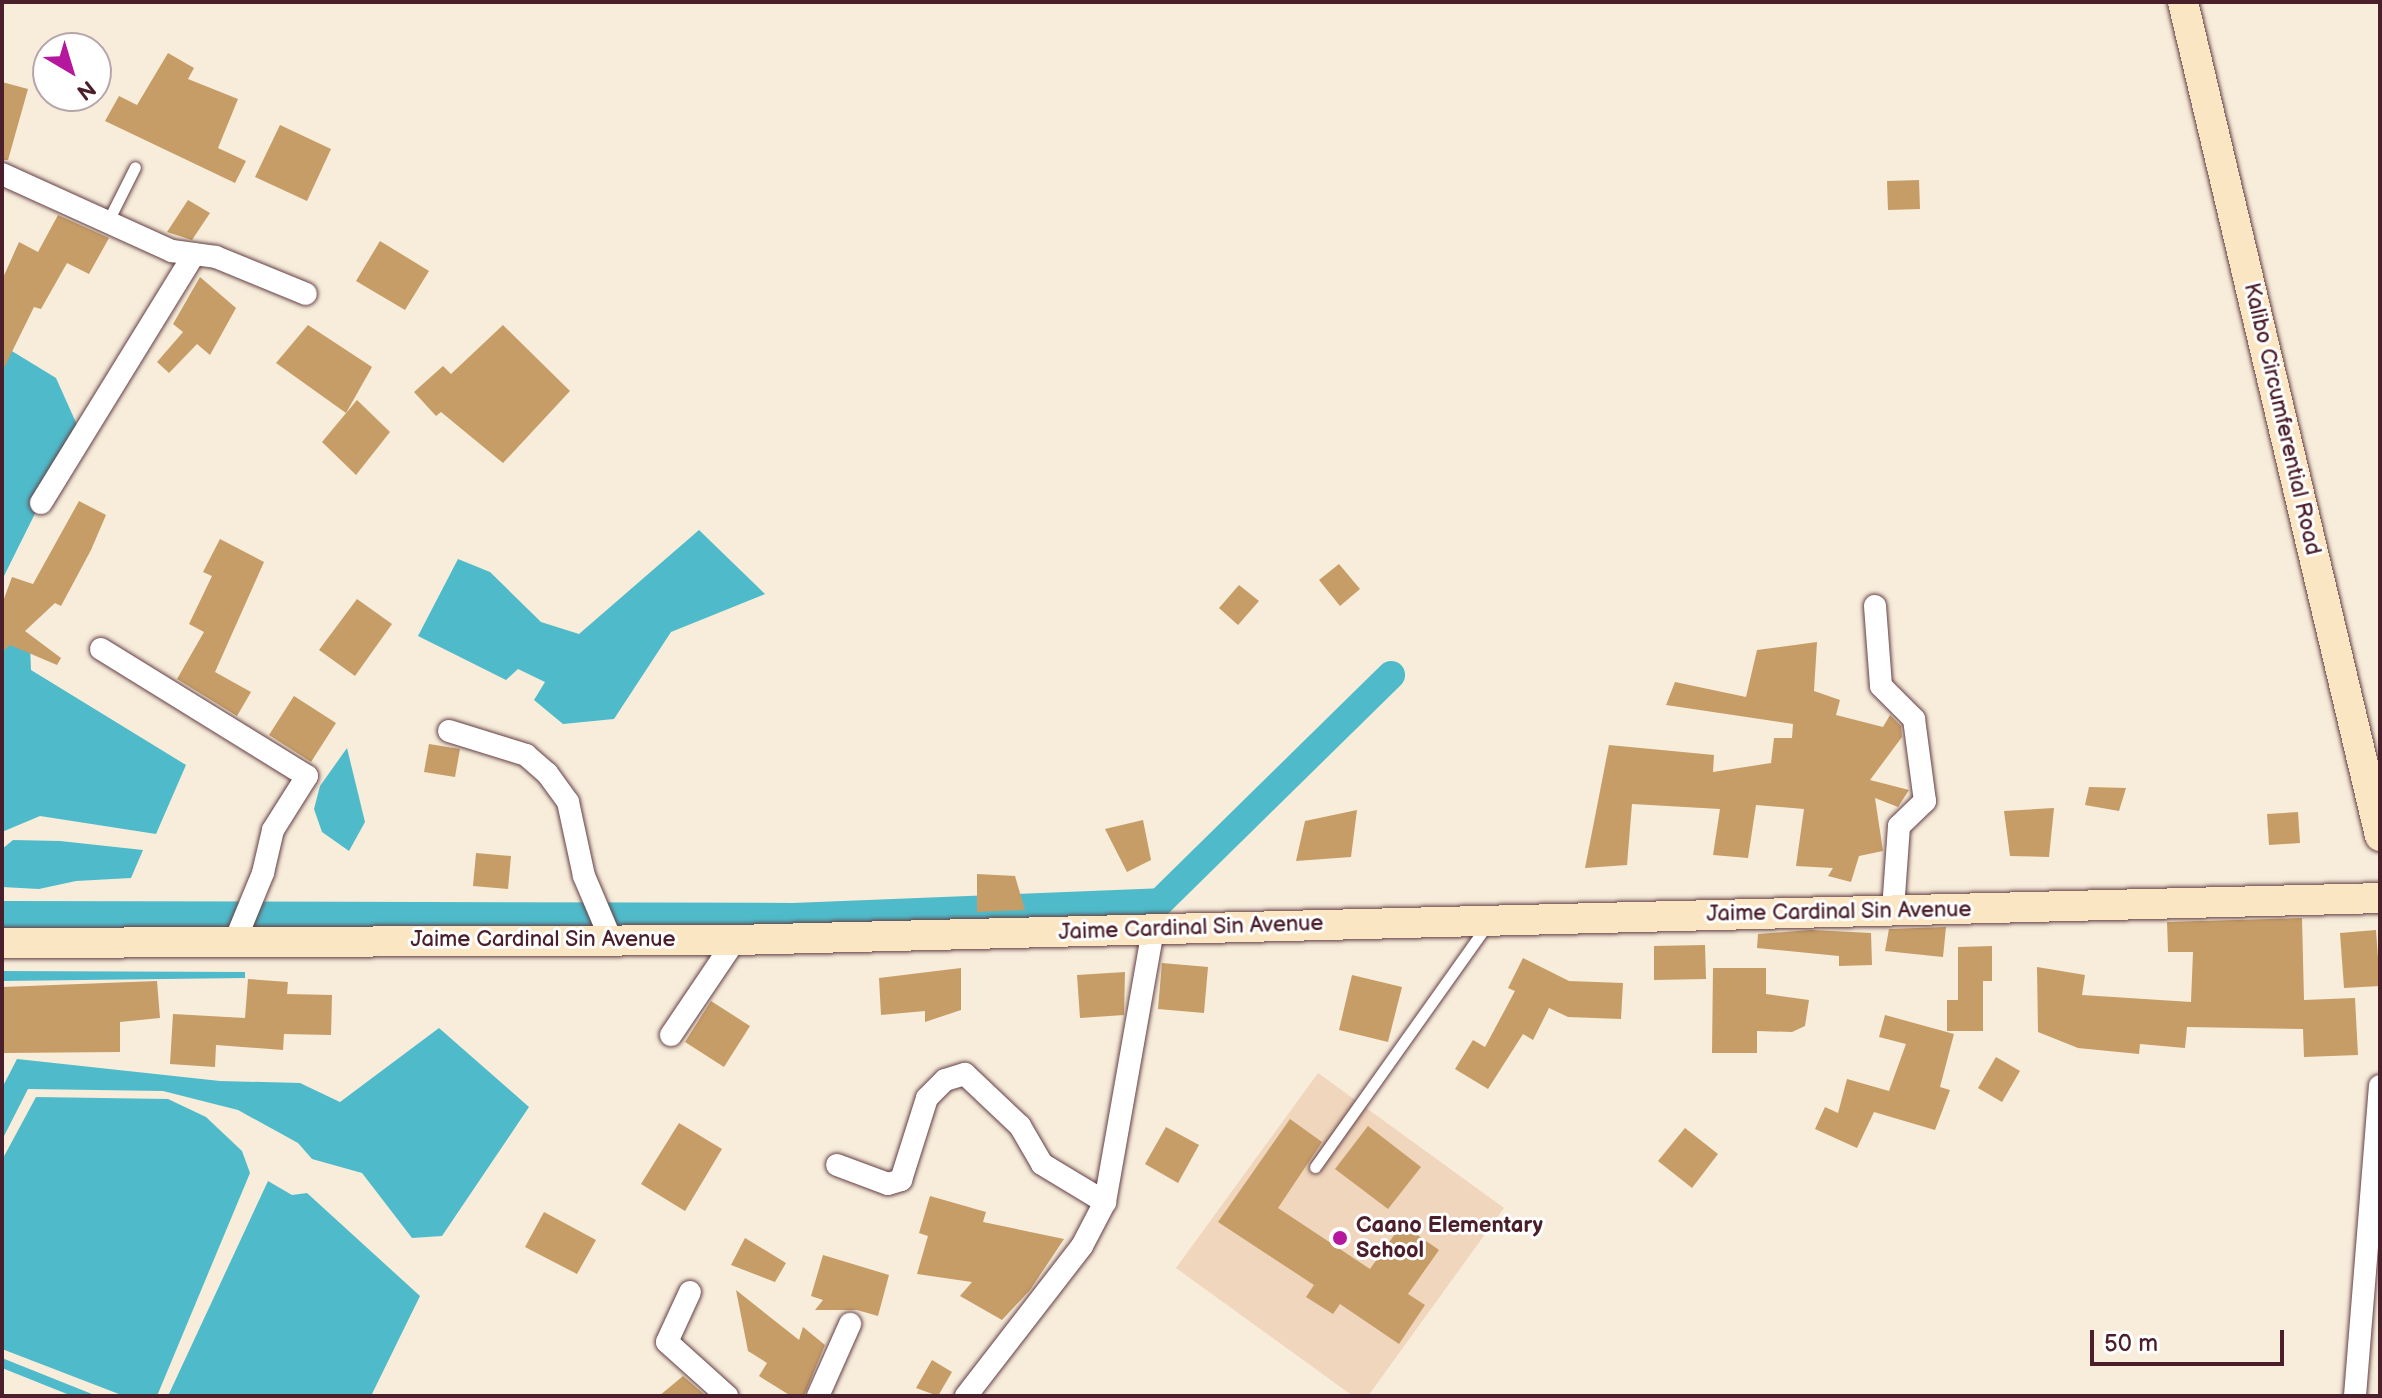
<!DOCTYPE html>
<style>
body{margin:0}
#map{position:relative;width:2382px;height:1398px;overflow:hidden;background:#f7edda;font-family:"Balsamiq Sans",sans-serif}
div>[style]{position:absolute}
[style*='--x']{left:calc(var(--x)*1px);top:calc(var(--y)*1px);width:calc(var(--w)*1px);rotate:calc(var(--a)*1deg)}
.built>*{inset:0;background:#efd6bc}
.water>*{inset:0;background:#4fbbca}
.canal>*{height:28px;margin:-14px;padding:0 14px;transform-origin:14px;border-radius:14px;background:#4fbbca}
.building>*{inset:0;background:#c69d67}
.roads{filter:drop-shadow(0 0 2px #643e45) drop-shadow(0 0 2px #643e45)}
.lane>*{height:11px;margin:-5.5px;padding:0 5.5px;transform-origin:5.5px;border-radius:5.5px;background:#fff}
.street>*{height:22px;margin:-11px;padding:0 11px;transform-origin:11px;border-radius:11px;background:#fff}
.secondary>*{height:30px;margin:-15px;padding:0 15px;transform-origin:15px;border-radius:15px;background:#fbe6c4}
.dots>*{width:22px;height:22px;translate:-50% -50%;box-sizing:border-box;border:4px solid #fff;border-radius:50%}
span{translate:-50% -50%;white-space:nowrap;text-align:center;line-height:1.15;-webkit-text-stroke:6px #fff;paint-order:stroke}
.street-label{font-size:22px;color:#4a1f2b}
.poi-label{font-size:22px;color:#4a1f2b;font-weight:700}
.left{translate:0 -50%;text-align:left}
.frame{position:absolute;inset:0;border:4px solid #4a1f2b;pointer-events:none}
.north{position:absolute;left:32px;top:32px;width:80px;height:80px;box-sizing:border-box;background:#fff;border:2px solid #b7a5aa;border-radius:50%;rotate:142deg;font-size:22px;font-weight:700;line-height:32px;text-align:center;color:#4a1f2b}
.north::after{content:'';display:block;margin:auto;width:28px;height:36px;background:#b5179e;clip-path:polygon(50% 0,100% 100%,50% 72%,0 100%)}
.scale{position:absolute;left:2090px;top:1330px;width:194px;height:36px;box-sizing:border-box;border:4px solid #4a1f2b;border-top:0;padding-left:10px;font-size:24px;line-height:28px;white-space:nowrap;color:#4a1f2b;-webkit-text-stroke:6px #fff;paint-order:stroke}
</style>
<div id="map">
<div class="built">
<i style="clip-path:polygon(1318px 1073px,1504px 1208px,1368px 1396px,1353px 1396px,1176px 1268px)"></i>
</div>
<div class="water">
<i style="clip-path:polygon(2px 345px,56px 378px,78px 427px,2px 580px)"></i>
<i style="clip-path:polygon(699px 530px,765px 594px,671px 632px,614px 719px,563px 724px,534px 700px,545px 682px,518px 669px,506px 680px,418px 636px,458px 559px,490px 572px,541px 622px,579px 634px)"></i>
<i style="clip-path:polygon(2px 638px,30px 645px,31px 670px,186px 765px,156px 834px,40px 816px,2px 832px)"></i>
<i style="clip-path:polygon(347px 748px,365px 822px,349px 851px,322px 832px,314px 809px,320px 786px)"></i>
<i style="clip-path:polygon(13px 840px,60px 841px,143px 850px,131px 878px,76px 881px,39px 889px,2px 887px,2px 849px)"></i>
<i style="clip-path:polygon(2px 971px,245px 972px,245px 978px,2px 981px)"></i>
<i style="clip-path:polygon(439px 1028px,529px 1107px,442px 1236px,412px 1238px,362px 1173px,312px 1159px,298px 1143px,238px 1110px,163px 1091px,28px 1089px,2px 1140px,2px 1088px,17px 1059px,220px 1081px,300px 1083px,340px 1102px)"></i>
<i style="clip-path:polygon(36px 1097px,168px 1099px,206px 1117px,242px 1151px,250px 1173px,157px 1396px,124px 1396px,2px 1349px,2px 1160px)"></i>
<i style="clip-path:polygon(268px 1181px,292px 1195px,307px 1193px,420px 1296px,371px 1396px,168px 1396px)"></i>
<i style="clip-path:polygon(2px 1358px,97px 1396px,72px 1396px,2px 1368px)"></i>
</div>
<div class="canal">
<i style="--x:2;--y:915;--w:791;--a:0.14"></i>
<i style="--x:793;--y:917;--w:367;--a:-2.3"></i>
<i style="--x:1160;--y:902;--w:324;--a:-44.5"></i>
</div>
<div class="building">
<i style="clip-path:polygon(168px 53px,194px 68px,188px 79px,238px 99px,218px 148px,246px 161px,235px 183px,105px 121px,119px 96px,137px 105px)"></i>
<i style="clip-path:polygon(2px 82px,28px 89px,8px 160px,2px 160px)"></i>
<i style="clip-path:polygon(280px 125px,331px 149px,307px 201px,255px 177px)"></i>
<i style="clip-path:polygon(1919px 180px,1920px 209px,1888px 210px,1887px 181px)"></i>
<i style="clip-path:polygon(188px 200px,210px 213px,192px 240px,167px 232px)"></i>
<i style="clip-path:polygon(58px 215px,109px 238px,89px 274px,67px 263px,41px 309px,34px 307px,2px 372px,2px 280px,19px 242px,38px 252px)"></i>
<i style="clip-path:polygon(380px 241px,429px 271px,405px 310px,356px 281px)"></i>
<i style="clip-path:polygon(200px 277px,236px 308px,210px 355px,197px 344px,169px 373px,157px 362px,183px 332px,173px 324px)"></i>
<i style="clip-path:polygon(308px 325px,372px 367px,346px 413px,276px 363px)"></i>
<i style="clip-path:polygon(503px 325px,570px 391px,503px 463px,441px 412px,436px 416px,414px 392px,443px 366px,451px 374px)"></i>
<i style="clip-path:polygon(357px 400px,390px 432px,356px 475px,322px 442px)"></i>
<i style="clip-path:polygon(79px 501px,106px 515px,91px 550px,61px 606px,55px 603px,25px 631px,61px 658px,57px 665px,10px 645px,2px 652px,2px 604px,12px 577px,33px 584px)"></i>
<i style="clip-path:polygon(220px 539px,264px 562px,215px 672px,251px 692px,237px 716px,177px 679px,204px 632px,189px 624px,212px 576px,203px 572px)"></i>
<i style="clip-path:polygon(1339px 564px,1360px 589px,1340px 606px,1319px 580px)"></i>
<i style="clip-path:polygon(1239px 585px,1259px 601px,1238px 625px,1219px 608px)"></i>
<i style="clip-path:polygon(357px 599px,392px 624px,355px 676px,319px 650px)"></i>
<i style="clip-path:polygon(1817px 642px,1814px 691px,1840px 700px,1836px 715px,1883px 727px,1890px 715px,1901px 726px,1902px 737px,1870px 780px,1909px 790px,1898px 807px,1875px 798px,1883px 851px,1859px 856px,1851px 882px,1828px 876px,1833px 868px,1796px 866px,1804px 809px,1756px 805px,1748px 858px,1713px 855px,1720px 809px,1632px 804px,1627px 865px,1585px 868px,1609px 745px,1714px 755px,1713px 772px,1771px 763px,1774px 738px,1792px 738px,1793px 724px,1666px 705px,1675px 682px,1746px 697px,1757px 650px)"></i>
<i style="clip-path:polygon(294px 696px,336px 723px,311px 762px,269px 735px)"></i>
<i style="clip-path:polygon(429px 744px,460px 749px,455px 777px,424px 772px)"></i>
<i style="clip-path:polygon(2089px 787px,2126px 788px,2119px 811px,2085px 805px)"></i>
<i style="clip-path:polygon(2054px 808px,2049px 857px,2010px 856px,2004px 811px)"></i>
<i style="clip-path:polygon(1357px 810px,1351px 857px,1296px 861px,1305px 821px)"></i>
<i style="clip-path:polygon(2298px 812px,2300px 843px,2269px 845px,2267px 814px)"></i>
<i style="clip-path:polygon(1143px 820px,1151px 860px,1127px 872px,1105px 829px)"></i>
<i style="clip-path:polygon(476px 853px,511px 856px,508px 889px,473px 886px)"></i>
<i style="clip-path:polygon(977px 874px,1015px 876px,1025px 910px,977px 912px)"></i>
<i style="clip-path:polygon(2302px 918px,2304px 1000px,2355px 998px,2358px 1055px,2304px 1057px,2303px 1029px,2187px 1027px,2185px 1048px,2140px 1044px,2139px 1054px,2078px 1048px,2038px 1032px,2037px 967px,2085px 975px,2082px 995px,2191px 1002px,2193px 952px,2168px 952px,2167px 922px)"></i>
<i style="clip-path:polygon(1946px 927px,1943px 957px,1885px 951px,1889px 929px)"></i>
<i style="clip-path:polygon(1812px 930px,1871px 933px,1872px 965px,1839px 966px,1839px 956px,1757px 948px,1758px 934px)"></i>
<i style="clip-path:polygon(2376px 930px,2380px 986px,2344px 988px,2340px 933px)"></i>
<i style="clip-path:polygon(1705px 945px,1706px 979px,1654px 980px,1654px 946px)"></i>
<i style="clip-path:polygon(1992px 946px,1992px 981px,1983px 981px,1983px 1031px,1947px 1031px,1947px 1000px,1958px 1000px,1958px 947px)"></i>
<i style="clip-path:polygon(1523px 958px,1569px 981px,1623px 983px,1621px 1019px,1568px 1017px,1549px 1008px,1533px 1040px,1523px 1034px,1488px 1089px,1455px 1069px,1473px 1040px,1485px 1047px,1515px 991px,1508px 988px)"></i>
<i style="clip-path:polygon(1162px 963px,1208px 967px,1204px 1013px,1158px 1009px)"></i>
<i style="clip-path:polygon(961px 968px,961px 1010px,925px 1022px,925px 1011px,881px 1015px,879px 978px)"></i>
<i style="clip-path:polygon(1713px 968px,1766px 968px,1766px 994px,1809px 1000px,1805px 1026px,1792px 1032px,1757px 1031px,1757px 1053px,1712px 1053px)"></i>
<i style="clip-path:polygon(1125px 972px,1124px 1015px,1080px 1018px,1077px 975px)"></i>
<i style="clip-path:polygon(1352px 975px,1402px 987px,1388px 1042px,1339px 1030px)"></i>
<i style="clip-path:polygon(248px 979px,288px 982px,287px 994px,332px 995px,331px 1035px,284px 1034px,283px 1050px,216px 1045px,215px 1067px,170px 1064px,173px 1014px,245px 1018px)"></i>
<i style="clip-path:polygon(157px 981px,160px 1018px,120px 1022px,120px 1052px,2px 1053px,2px 987px)"></i>
<i style="clip-path:polygon(711px 1001px,750px 1026px,724px 1067px,685px 1042px)"></i>
<i style="clip-path:polygon(1885px 1015px,1954px 1034px,1940px 1087px,1950px 1090px,1935px 1130px,1874px 1112px,1857px 1148px,1815px 1129px,1825px 1107px,1838px 1113px,1847px 1079px,1889px 1091px,1906px 1044px,1879px 1037px)"></i>
<i style="clip-path:polygon(1996px 1057px,2020px 1071px,2002px 1102px,1978px 1088px)"></i>
<i style="clip-path:polygon(1290px 1119px,1322px 1142px,1278px 1208px,1370px 1269px,1402px 1224px,1439px 1250px,1408px 1294px,1425px 1305px,1399px 1344px,1340px 1304px,1333px 1314px,1306px 1297px,1314px 1285px,1218px 1222px)"></i>
<i style="clip-path:polygon(679px 1123px,722px 1149px,685px 1211px,641px 1184px)"></i>
<i style="clip-path:polygon(1368px 1126px,1421px 1167px,1388px 1209px,1335px 1169px)"></i>
<i style="clip-path:polygon(1166px 1127px,1199px 1145px,1178px 1183px,1145px 1164px)"></i>
<i style="clip-path:polygon(1685px 1128px,1718px 1154px,1692px 1188px,1658px 1161px)"></i>
<i style="clip-path:polygon(930px 1196px,986px 1212px,983px 1222px,1064px 1239px,1030px 1290px,1002px 1320px,960px 1296px,972px 1282px,917px 1274px,928px 1236px,919px 1233px)"></i>
<i style="clip-path:polygon(544px 1212px,596px 1240px,577px 1274px,525px 1247px)"></i>
<i style="clip-path:polygon(745px 1238px,786px 1263px,775px 1282px,731px 1265px)"></i>
<i style="clip-path:polygon(823px 1255px,889px 1275px,878px 1316px,857px 1310px,815px 1310px,823px 1300px,811px 1296px)"></i>
<i style="clip-path:polygon(736px 1290px,799px 1340px,803px 1327px,825px 1345px,804px 1396px,791px 1396px,759px 1376px,767px 1363px,748px 1351px)"></i>
<i style="clip-path:polygon(932px 1360px,952px 1372px,938px 1396px,916px 1388px)"></i>
<i style="clip-path:polygon(683px 1376px,706px 1396px,659px 1396px)"></i>
</div>
<div class="roads">
<div class="lane">
<i style="--x:108;--y:221;--w:60;--a:-63.4"></i>
<i style="--x:1315;--y:1167;--w:298;--a:-54.6"></i>
</div>
<div class="street">
<i style="--x:2;--y:174;--w:187;--a:24.4"></i>
<i style="--x:172;--y:251;--w:44;--a:7.8"></i>
<i style="--x:216;--y:257;--w:97;--a:22.3"></i>
<i style="--x:41;--y:503;--w:292;--a:-58.4"></i>
<i style="--x:1875;--y:606;--w:80;--a:85.7"></i>
<i style="--x:1881;--y:686;--w:47;--a:45"></i>
<i style="--x:1914;--y:719;--w:83;--a:82.4"></i>
<i style="--x:1925;--y:801;--w:36;--a:136"></i>
<i style="--x:1899;--y:826;--w:84;--a:94.1"></i>
<i style="--x:101;--y:649;--w:242;--a:31.7"></i>
<i style="--x:307;--y:776;--w:64;--a:122.2"></i>
<i style="--x:273;--y:830;--w:44;--a:103.1"></i>
<i style="--x:263;--y:873;--w:74;--a:112.4"></i>
<i style="--x:449;--y:731;--w:81;--a:17.3"></i>
<i style="--x:526;--y:755;--w:28;--a:41"></i>
<i style="--x:547;--y:773;--w:36;--a:54"></i>
<i style="--x:568;--y:802;--w:76;--a:77.8"></i>
<i style="--x:584;--y:876;--w:72;--a:67"></i>
<i style="--x:671;--y:1035;--w:115;--a:-56"></i>
<i style="--x:837;--y:1165;--w:54;--a:20.4"></i>
<i style="--x:888;--y:1184;--w:14;--a:-17"></i>
<i style="--x:901;--y:1180;--w:86;--a:-72.4"></i>
<i style="--x:927;--y:1098;--w:25;--a:-45"></i>
<i style="--x:945;--y:1080;--w:21;--a:-17"></i>
<i style="--x:965;--y:1074;--w:76;--a:43.4"></i>
<i style="--x:1020;--y:1126;--w:44;--a:59.9"></i>
<i style="--x:1042;--y:1164;--w:74;--a:31.1"></i>
<i style="--x:690;--y:1292;--w:55;--a:114.7"></i>
<i style="--x:667;--y:1342;--w:81;--a:42"></i>
<i style="--x:818;--y:1396;--w:79;--a:-66"></i>
<i style="--x:966;--y:1396;--w:190;--a:-52.3"></i>
<i style="--x:1082;--y:1246;--w:50;--a:-62.4"></i>
<i style="--x:1105;--y:1202;--w:277;--a:-80"></i>
<i style="--x:2355;--y:1396;--w:311;--a:-85.4"></i>
</div>
<div class="secondary">
<i style="--x:2183;--y:2;--w:857;--a:76.71"></i>
<i style="--x:2;--y:943;--w:733;--a:-0.23"></i>
<i style="--x:735;--y:940;--w:1646;--a:-1.46"></i>
</div>
</div>
<div class="dots">
<i style="left:1340px;top:1238px;background:#b5179e"></i>
</div>
<div class="street-label">
<span style="left:2282px;top:419px;rotate:77deg">Kalibo Circumferential Road</span>
<span style="left:1839px;top:912px;rotate:-1deg">Jaime Cardinal Sin Avenue</span>
<span style="left:1191px;top:928px;rotate:-2deg">Jaime Cardinal Sin Avenue</span>
<span style="left:543px;top:940px">Jaime Cardinal Sin Avenue</span>
</div>
<div class="poi-label">
<span class="left" style="left:1356px;top:1238px">Caano Elementary<br>School</span>
</div>
<div class="frame"></div>
<div class="north">N</div>
<div class="scale">50 m</div>
</div>
